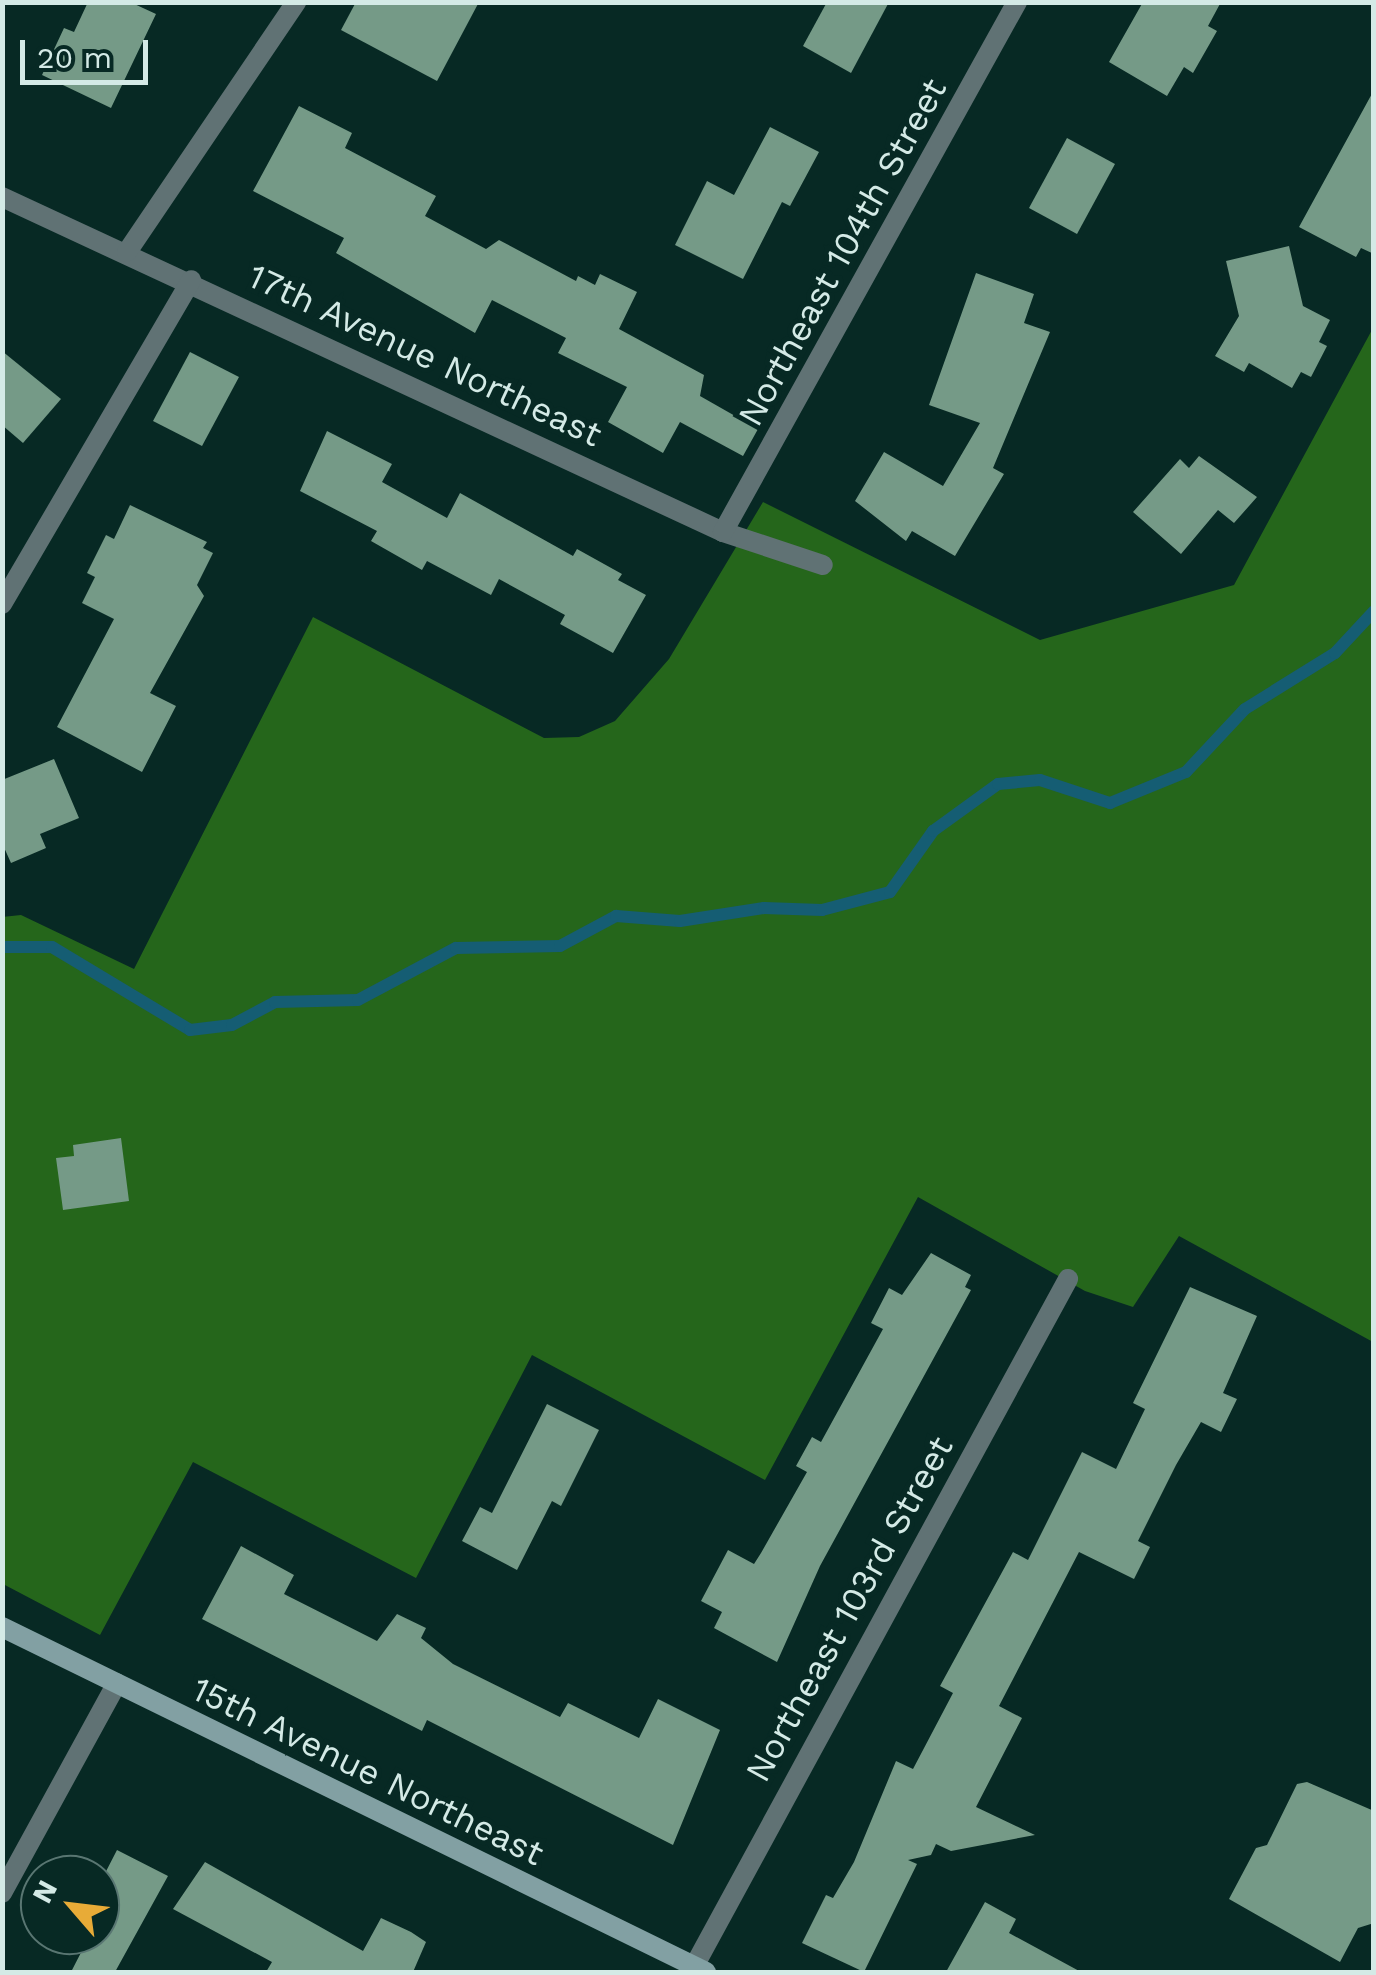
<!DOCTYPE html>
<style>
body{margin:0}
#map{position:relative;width:1376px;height:1975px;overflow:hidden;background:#072924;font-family:"Work Sans",sans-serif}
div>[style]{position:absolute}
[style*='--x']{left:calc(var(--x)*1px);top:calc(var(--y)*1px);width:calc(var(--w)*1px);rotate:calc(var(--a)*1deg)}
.forest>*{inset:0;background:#25661b}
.stream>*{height:12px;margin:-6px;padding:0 6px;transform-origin:6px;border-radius:6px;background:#155d73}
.building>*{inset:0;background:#759a87}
.street>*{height:20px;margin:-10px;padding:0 10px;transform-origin:10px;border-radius:10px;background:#607274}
.secondary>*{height:20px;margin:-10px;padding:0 10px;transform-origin:10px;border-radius:10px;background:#82a0a3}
span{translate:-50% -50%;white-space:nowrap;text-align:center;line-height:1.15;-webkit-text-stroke:10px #072924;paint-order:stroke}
.street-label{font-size:35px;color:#d4eae6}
.frame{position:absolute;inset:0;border:5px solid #d4eae6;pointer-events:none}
.north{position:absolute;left:20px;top:1855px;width:100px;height:100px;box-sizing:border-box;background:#072924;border:2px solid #597672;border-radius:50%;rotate:298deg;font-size:28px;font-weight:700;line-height:40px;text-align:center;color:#d4eae6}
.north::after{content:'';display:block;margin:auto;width:35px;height:45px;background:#e8ab37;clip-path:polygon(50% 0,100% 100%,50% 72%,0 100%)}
.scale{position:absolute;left:20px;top:40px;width:128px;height:45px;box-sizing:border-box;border:5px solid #d4eae6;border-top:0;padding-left:12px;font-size:30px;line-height:35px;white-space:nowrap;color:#d4eae6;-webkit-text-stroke:8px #072924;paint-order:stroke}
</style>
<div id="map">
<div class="forest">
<i style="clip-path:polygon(1373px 328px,1373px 1342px,1179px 1236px,1133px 1307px,1085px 1291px,918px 1197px,765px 1480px,532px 1355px,416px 1578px,193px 1462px,100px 1635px,3px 1584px,2px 917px,21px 915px,134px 969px,313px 617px,544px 738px,579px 737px,615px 721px,669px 659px,763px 502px,1040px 640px,1234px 585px)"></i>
</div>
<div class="stream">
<i style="--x:2;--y:947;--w:50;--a:0"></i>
<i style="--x:52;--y:947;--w:161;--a:31"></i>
<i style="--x:190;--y:1030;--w:42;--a:-6.8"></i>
<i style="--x:232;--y:1025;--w:49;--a:-28.1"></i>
<i style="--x:275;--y:1002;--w:83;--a:-1.4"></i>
<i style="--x:358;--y:1000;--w:111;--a:-28"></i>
<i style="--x:456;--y:948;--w:104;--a:-1.1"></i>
<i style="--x:560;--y:946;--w:64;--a:-28.2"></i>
<i style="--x:616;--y:916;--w:64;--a:4.5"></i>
<i style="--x:680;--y:921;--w:85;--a:-8.8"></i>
<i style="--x:764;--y:908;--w:58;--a:2"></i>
<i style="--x:822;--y:910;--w:70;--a:-14.8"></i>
<i style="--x:890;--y:892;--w:75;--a:-54.8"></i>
<i style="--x:933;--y:831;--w:80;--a:-35.9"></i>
<i style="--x:998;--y:784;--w:42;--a:-5.4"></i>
<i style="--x:1040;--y:780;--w:74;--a:18.2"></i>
<i style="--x:1110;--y:803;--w:82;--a:-22.2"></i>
<i style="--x:1186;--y:772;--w:86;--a:-46.9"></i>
<i style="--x:1245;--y:709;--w:106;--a:-31.9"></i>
<i style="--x:1335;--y:653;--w:57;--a:-47.1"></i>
</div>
<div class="building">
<i style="clip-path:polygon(88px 2px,130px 2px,156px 14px,111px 108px,42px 75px,64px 28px,74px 32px)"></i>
<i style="clip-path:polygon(356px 2px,479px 2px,437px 81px,341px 30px)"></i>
<i style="clip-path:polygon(827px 2px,889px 2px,851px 73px,803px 46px)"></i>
<i style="clip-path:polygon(1143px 2px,1221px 2px,1208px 26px,1217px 31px,1193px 73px,1184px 67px,1167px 96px,1109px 62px)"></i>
<i style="clip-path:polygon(1374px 90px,1374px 254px,1361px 248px,1356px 257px,1299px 227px)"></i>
<i style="clip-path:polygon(299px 106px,352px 133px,345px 148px,436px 196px,425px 216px,486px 249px,499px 240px,576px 281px,578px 276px,595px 285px,600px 274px,637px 292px,619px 329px,704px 375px,700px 396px,758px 429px,743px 456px,680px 422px,663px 453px,608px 422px,627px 387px,558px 353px,566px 338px,492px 300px,475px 333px,336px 253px,344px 238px,253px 191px)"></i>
<i style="clip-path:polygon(770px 127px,819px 152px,790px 206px,782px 202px,743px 279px,675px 245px,707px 181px,734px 195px)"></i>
<i style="clip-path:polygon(1067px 138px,1115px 164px,1077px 234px,1029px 208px)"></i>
<i style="clip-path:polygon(1289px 246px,1303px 306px,1330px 320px,1319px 342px,1327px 346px,1311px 377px,1301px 372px,1292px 388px,1249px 363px,1244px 372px,1215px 356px,1239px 316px,1226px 261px)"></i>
<i style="clip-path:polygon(976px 273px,1034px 294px,1024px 323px,1050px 332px,993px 468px,1004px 474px,955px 556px,912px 531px,906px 541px,855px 501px,884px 452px,943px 486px,980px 423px,929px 405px)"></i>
<i style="clip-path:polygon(2px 351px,61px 399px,23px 443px,2px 425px)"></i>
<i style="clip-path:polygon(190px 352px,239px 377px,202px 446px,153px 421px)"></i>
<i style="clip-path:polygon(327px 431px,392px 464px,382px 482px,447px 518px,460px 493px,573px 556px,577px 549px,622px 574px,618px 580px,646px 595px,613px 653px,560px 624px,565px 615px,499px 579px,491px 595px,427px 561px,422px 570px,371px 541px,377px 531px,300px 491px)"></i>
<i style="clip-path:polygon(1199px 456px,1257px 497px,1234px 523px,1218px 510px,1181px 554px,1133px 512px,1180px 459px,1189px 468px)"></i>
<i style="clip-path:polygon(130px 505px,207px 542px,203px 548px,213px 553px,197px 585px,204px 596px,150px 693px,176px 706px,142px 772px,57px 727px,114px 619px,82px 603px,95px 577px,87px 573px,106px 535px,114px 539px)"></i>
<i style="clip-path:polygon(54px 759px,79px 818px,40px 834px,46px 848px,11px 863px,2px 843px,2px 780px)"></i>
<i style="clip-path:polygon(121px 1138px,129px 1201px,63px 1210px,56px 1158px,74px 1156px,73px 1145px)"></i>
<i style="clip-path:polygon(931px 1253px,971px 1275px,965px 1287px,971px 1290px,820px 1566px,777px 1662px,714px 1628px,722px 1612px,701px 1601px,728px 1550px,754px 1564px,761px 1553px,807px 1472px,796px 1466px,812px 1437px,821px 1442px,883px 1329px,871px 1323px,889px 1288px,902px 1295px)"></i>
<i style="clip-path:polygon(1190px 1287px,1257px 1316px,1223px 1393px,1237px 1399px,1221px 1432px,1201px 1422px,1176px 1465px,1138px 1541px,1150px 1547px,1134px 1579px,1079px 1552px,999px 1706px,1022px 1718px,976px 1807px,1035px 1835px,951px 1851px,936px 1844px,931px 1855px,908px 1860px,917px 1864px,864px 1972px,802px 1943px,826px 1895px,833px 1898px,854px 1862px,896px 1761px,913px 1769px,953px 1693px,940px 1686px,1013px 1552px,1028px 1560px,1082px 1452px,1116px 1469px,1145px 1409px,1133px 1403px)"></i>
<i style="clip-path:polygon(547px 1404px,599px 1430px,561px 1506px,552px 1501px,517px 1570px,462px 1541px,480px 1507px,492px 1513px)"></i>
<i style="clip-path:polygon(241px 1546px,294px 1575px,284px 1594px,377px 1641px,397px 1614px,426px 1628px,421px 1638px,453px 1664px,560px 1717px,568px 1703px,639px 1738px,658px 1699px,720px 1730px,673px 1845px,427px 1720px,422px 1731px,202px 1619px)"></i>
<i style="clip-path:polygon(1307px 1782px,1374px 1811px,1374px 1923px,1358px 1928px,1340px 1962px,1229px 1899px,1256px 1848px,1267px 1845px,1297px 1784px)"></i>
<i style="clip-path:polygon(117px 1850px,168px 1876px,115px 1972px,71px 1972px,90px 1935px,100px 1935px,100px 1883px)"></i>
<i style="clip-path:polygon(205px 1862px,363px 1951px,381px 1918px,411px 1932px,426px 1942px,413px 1972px,266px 1972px,272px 1962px,173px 1909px)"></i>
<i style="clip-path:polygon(985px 1902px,1016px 1919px,1009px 1933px,1081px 1972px,946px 1972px)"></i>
</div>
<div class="street">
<i style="--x:2;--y:197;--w:795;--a:24.92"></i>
<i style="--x:723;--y:532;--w:105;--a:18.3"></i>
<i style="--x:127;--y:252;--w:302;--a:-55.9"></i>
<i style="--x:723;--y:532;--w:606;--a:-60.98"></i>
<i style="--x:2;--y:604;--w:375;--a:-59.7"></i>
<i style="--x:2;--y:1893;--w:239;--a:-61.3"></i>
<i style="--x:691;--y:1972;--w:789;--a:-61.45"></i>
</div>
<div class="secondary">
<i style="--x:2;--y:1627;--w:784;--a:26.11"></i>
</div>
<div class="street-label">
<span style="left:842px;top:252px;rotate:-61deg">Northeast 104th Street</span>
<span style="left:425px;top:355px;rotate:25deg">17th Avenue Northeast</span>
<span style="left:849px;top:1609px;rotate:-61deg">Northeast 103rd Street</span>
<span style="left:368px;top:1771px;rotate:26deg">15th Avenue Northeast</span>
</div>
<div class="frame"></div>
<div class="north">N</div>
<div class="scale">20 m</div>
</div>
